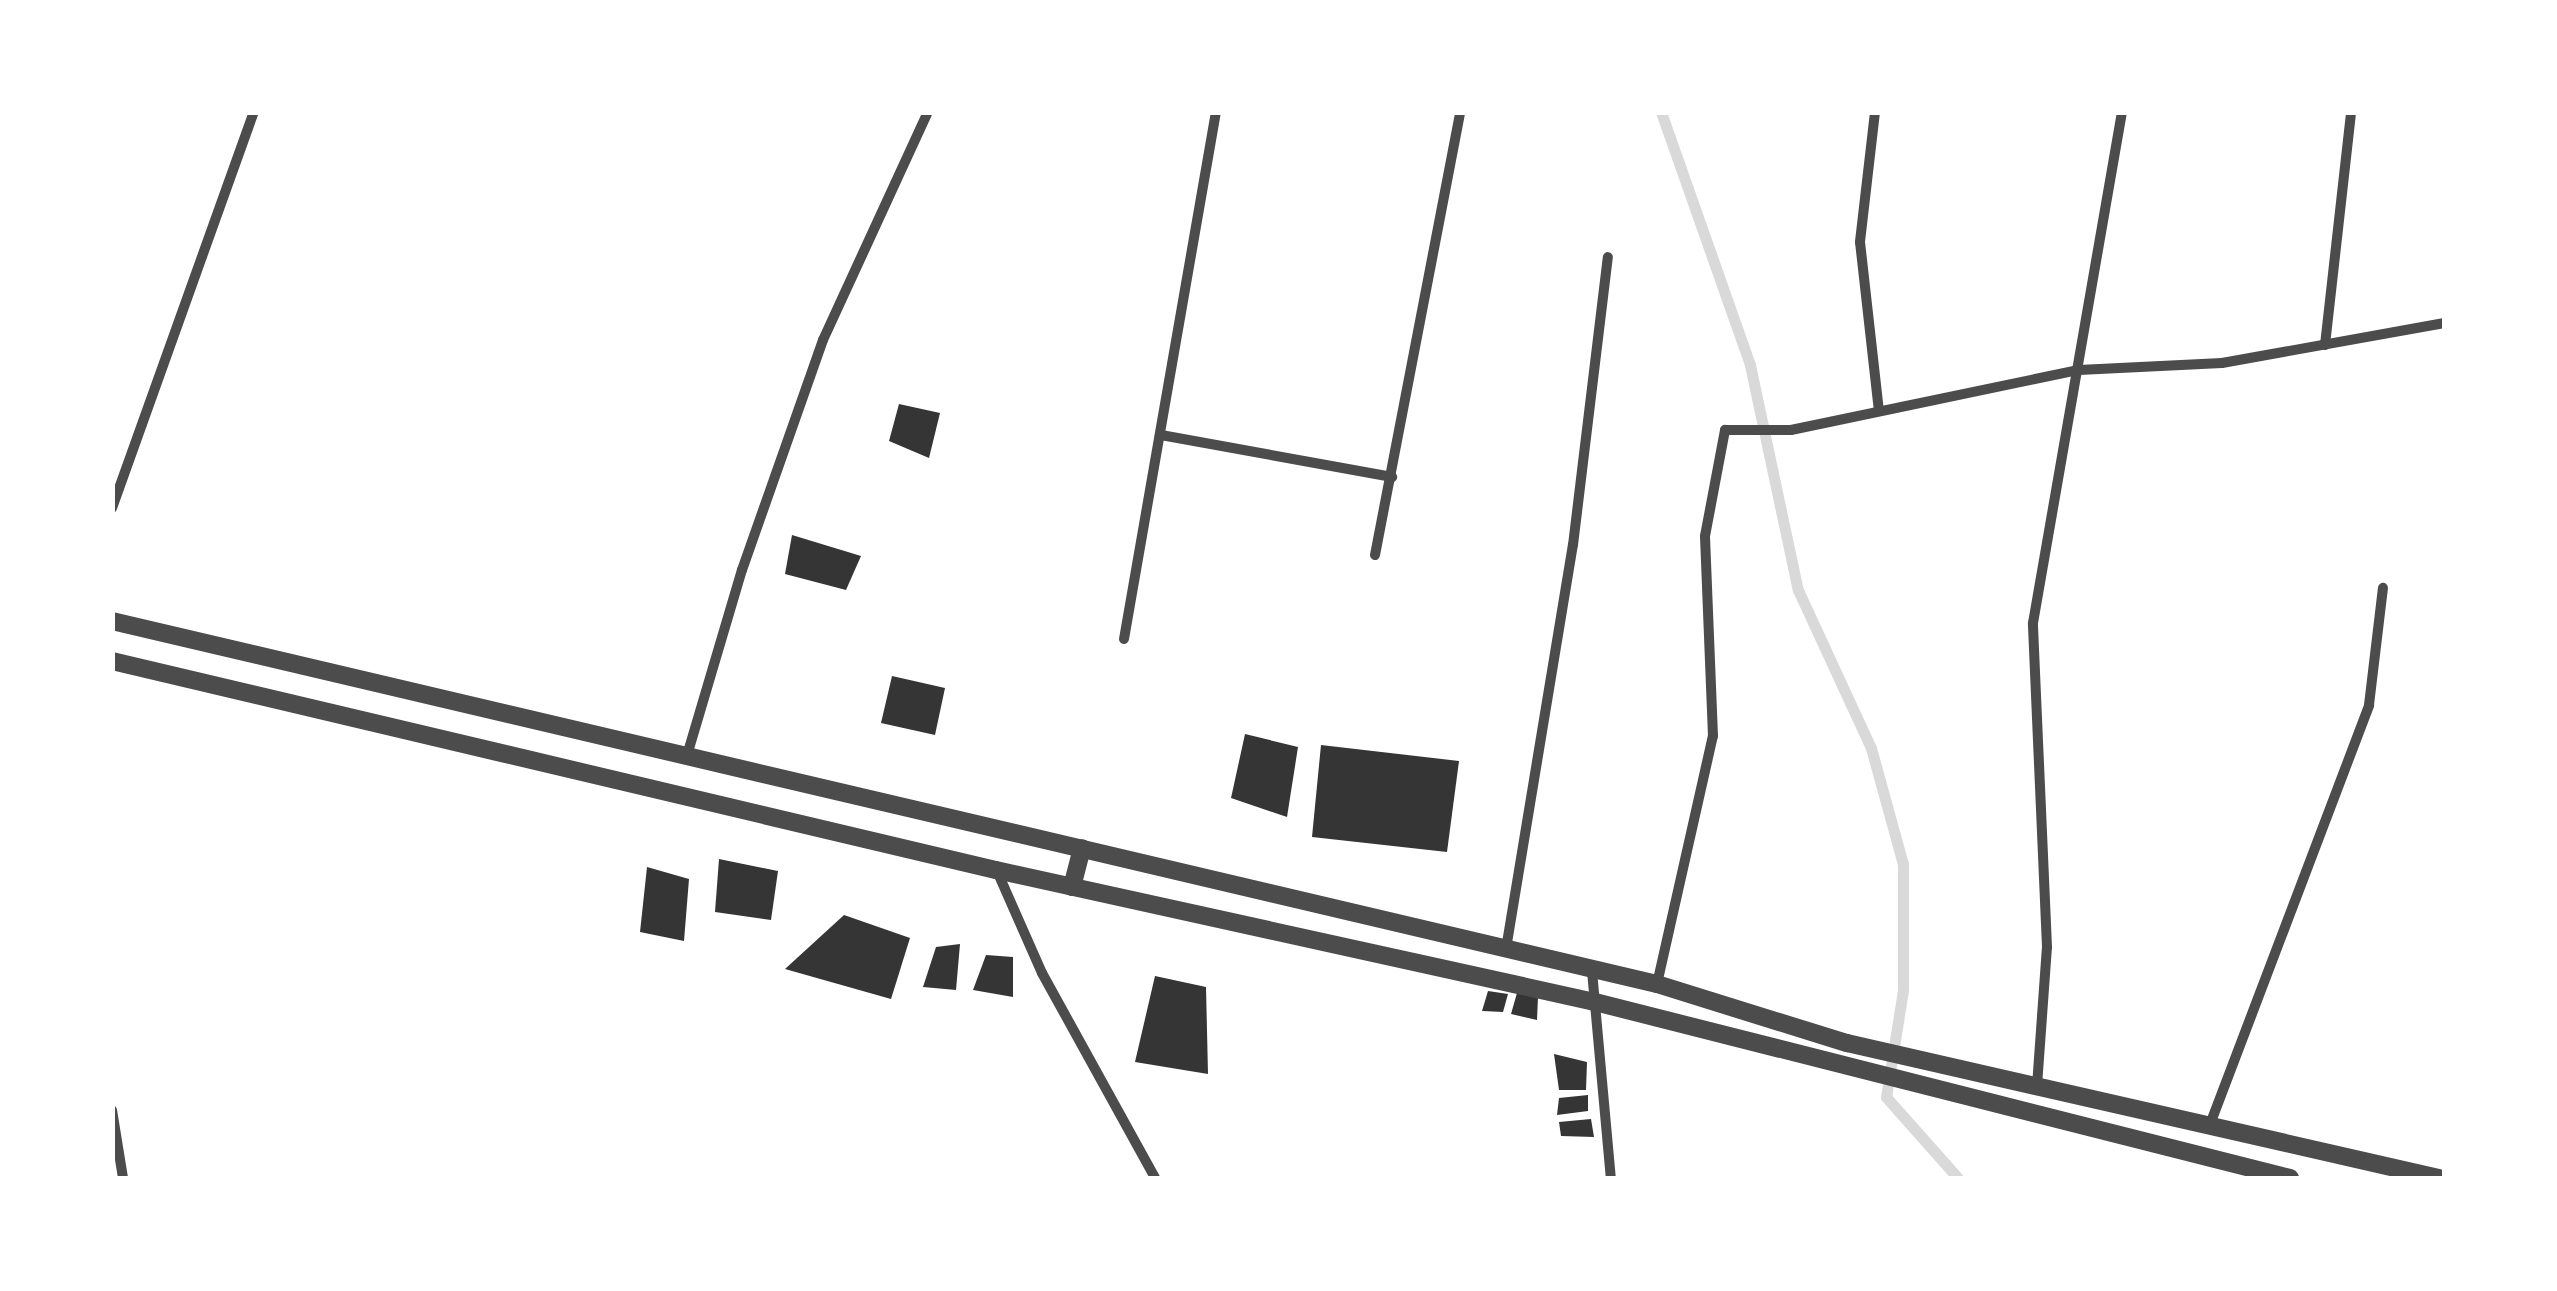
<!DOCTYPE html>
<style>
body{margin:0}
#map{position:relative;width:2557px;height:1291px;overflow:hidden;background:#fff;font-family:Barlow,sans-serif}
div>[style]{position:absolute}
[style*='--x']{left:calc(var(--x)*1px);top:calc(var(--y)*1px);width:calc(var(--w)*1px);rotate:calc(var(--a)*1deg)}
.stream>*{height:11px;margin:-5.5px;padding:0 5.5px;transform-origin:5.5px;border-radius:5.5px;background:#d9d9d9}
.building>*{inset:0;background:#353535}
.minor>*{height:10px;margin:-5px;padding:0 5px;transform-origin:5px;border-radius:5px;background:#4c4c4c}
.tertiary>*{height:18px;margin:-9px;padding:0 9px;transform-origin:9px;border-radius:9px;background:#4c4c4c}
span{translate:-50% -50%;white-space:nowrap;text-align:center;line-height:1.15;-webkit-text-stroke:9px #fff;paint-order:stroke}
.frame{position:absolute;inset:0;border:115px solid #fff;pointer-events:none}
</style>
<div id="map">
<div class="stream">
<i style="--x:1661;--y:112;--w:268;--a:70.6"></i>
<i style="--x:1750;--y:365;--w:230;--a:78"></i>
<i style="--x:1798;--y:590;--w:174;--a:65.2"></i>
<i style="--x:1871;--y:748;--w:120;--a:74.6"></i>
<i style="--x:1903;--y:864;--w:126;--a:90"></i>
<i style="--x:1903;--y:990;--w:108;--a:99"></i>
<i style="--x:1886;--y:1097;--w:108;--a:48.4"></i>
</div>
<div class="building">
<i style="clip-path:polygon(899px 404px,940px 413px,929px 458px,889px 441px)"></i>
<i style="clip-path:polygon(792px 535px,861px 556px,846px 590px,785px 574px)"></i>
<i style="clip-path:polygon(892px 676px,945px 688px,935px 735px,881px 723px)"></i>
<i style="clip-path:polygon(1245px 734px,1298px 747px,1287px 817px,1231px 798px)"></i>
<i style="clip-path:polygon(1321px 745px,1459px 761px,1447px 852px,1312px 837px)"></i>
<i style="clip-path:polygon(719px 859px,778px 871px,771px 920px,715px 912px)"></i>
<i style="clip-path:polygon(647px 867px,689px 879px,684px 941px,640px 932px)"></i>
<i style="clip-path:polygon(844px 915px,910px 938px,891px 999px,785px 969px)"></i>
<i style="clip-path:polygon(960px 944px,956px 990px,923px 987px,936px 947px)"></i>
<i style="clip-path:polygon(986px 955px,1013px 957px,1013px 997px,973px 990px)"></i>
<i style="clip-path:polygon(1155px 976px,1206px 987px,1208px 1074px,1135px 1062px)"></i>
<i style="clip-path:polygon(1488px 991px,1508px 994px,1503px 1012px,1482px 1011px)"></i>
<i style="clip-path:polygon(1517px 993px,1538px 997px,1537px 1020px,1511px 1014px)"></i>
<i style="clip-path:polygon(1554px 1054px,1587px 1062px,1586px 1090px,1559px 1090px)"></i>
<i style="clip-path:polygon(1588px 1095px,1588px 1111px,1557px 1115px,1559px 1098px)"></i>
<i style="clip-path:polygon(1591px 1119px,1594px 1137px,1561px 1136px,1559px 1122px)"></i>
</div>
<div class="minor">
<i style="--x:1875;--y:112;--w:131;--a:96.6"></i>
<i style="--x:1860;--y:242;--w:170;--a:83.6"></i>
<i style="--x:2325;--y:345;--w:234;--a:-83.6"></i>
<i style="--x:1161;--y:435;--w:235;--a:10.3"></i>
<i style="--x:112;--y:508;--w:421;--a:-70.3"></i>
<i style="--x:1375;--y:555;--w:451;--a:-79.1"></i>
<i style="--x:1124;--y:639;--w:535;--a:-80.1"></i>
<i style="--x:688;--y:752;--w:190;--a:-73.5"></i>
<i style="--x:742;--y:570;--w:244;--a:-70.6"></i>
<i style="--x:823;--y:340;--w:251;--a:-65.3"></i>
<i style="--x:997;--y:871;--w:111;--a:66.2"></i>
<i style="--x:1042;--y:973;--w:234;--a:61.1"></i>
<i style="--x:1506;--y:949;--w:410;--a:-80.6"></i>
<i style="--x:1573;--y:545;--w:290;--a:-83.1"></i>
<i style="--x:1592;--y:971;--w:208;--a:84.8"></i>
<i style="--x:1657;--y:984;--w:254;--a:-77.3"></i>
<i style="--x:1713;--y:736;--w:200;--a:-92.3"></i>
<i style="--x:1705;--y:536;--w:108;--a:-79.3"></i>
<i style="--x:1725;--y:430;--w:66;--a:0"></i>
<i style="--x:1791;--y:430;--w:294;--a:-11.8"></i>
<i style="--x:2079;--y:370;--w:143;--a:-2.8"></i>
<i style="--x:2222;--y:363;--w:226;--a:-10.2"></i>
<i style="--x:2037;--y:1086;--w:139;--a:-85.9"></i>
<i style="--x:2047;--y:947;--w:324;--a:-92.5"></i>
<i style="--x:2033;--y:623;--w:519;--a:-80.12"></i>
<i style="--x:112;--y:1110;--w:69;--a:80.8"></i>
<i style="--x:2209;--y:1127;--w:451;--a:-69.2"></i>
<i style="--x:2369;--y:705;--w:118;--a:-83.2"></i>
</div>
<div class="tertiary">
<i style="--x:112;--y:621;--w:1587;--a:13.22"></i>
<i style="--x:1657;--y:984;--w:199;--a:17.3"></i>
<i style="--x:1847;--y:1043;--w:607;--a:12.85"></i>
<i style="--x:112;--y:661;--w:908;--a:13.3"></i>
<i style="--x:996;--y:870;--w:613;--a:12.43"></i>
<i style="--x:1595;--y:1002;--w:717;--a:14.21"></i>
<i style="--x:1072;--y:887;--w:40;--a:-75.6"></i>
</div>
<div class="frame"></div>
</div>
